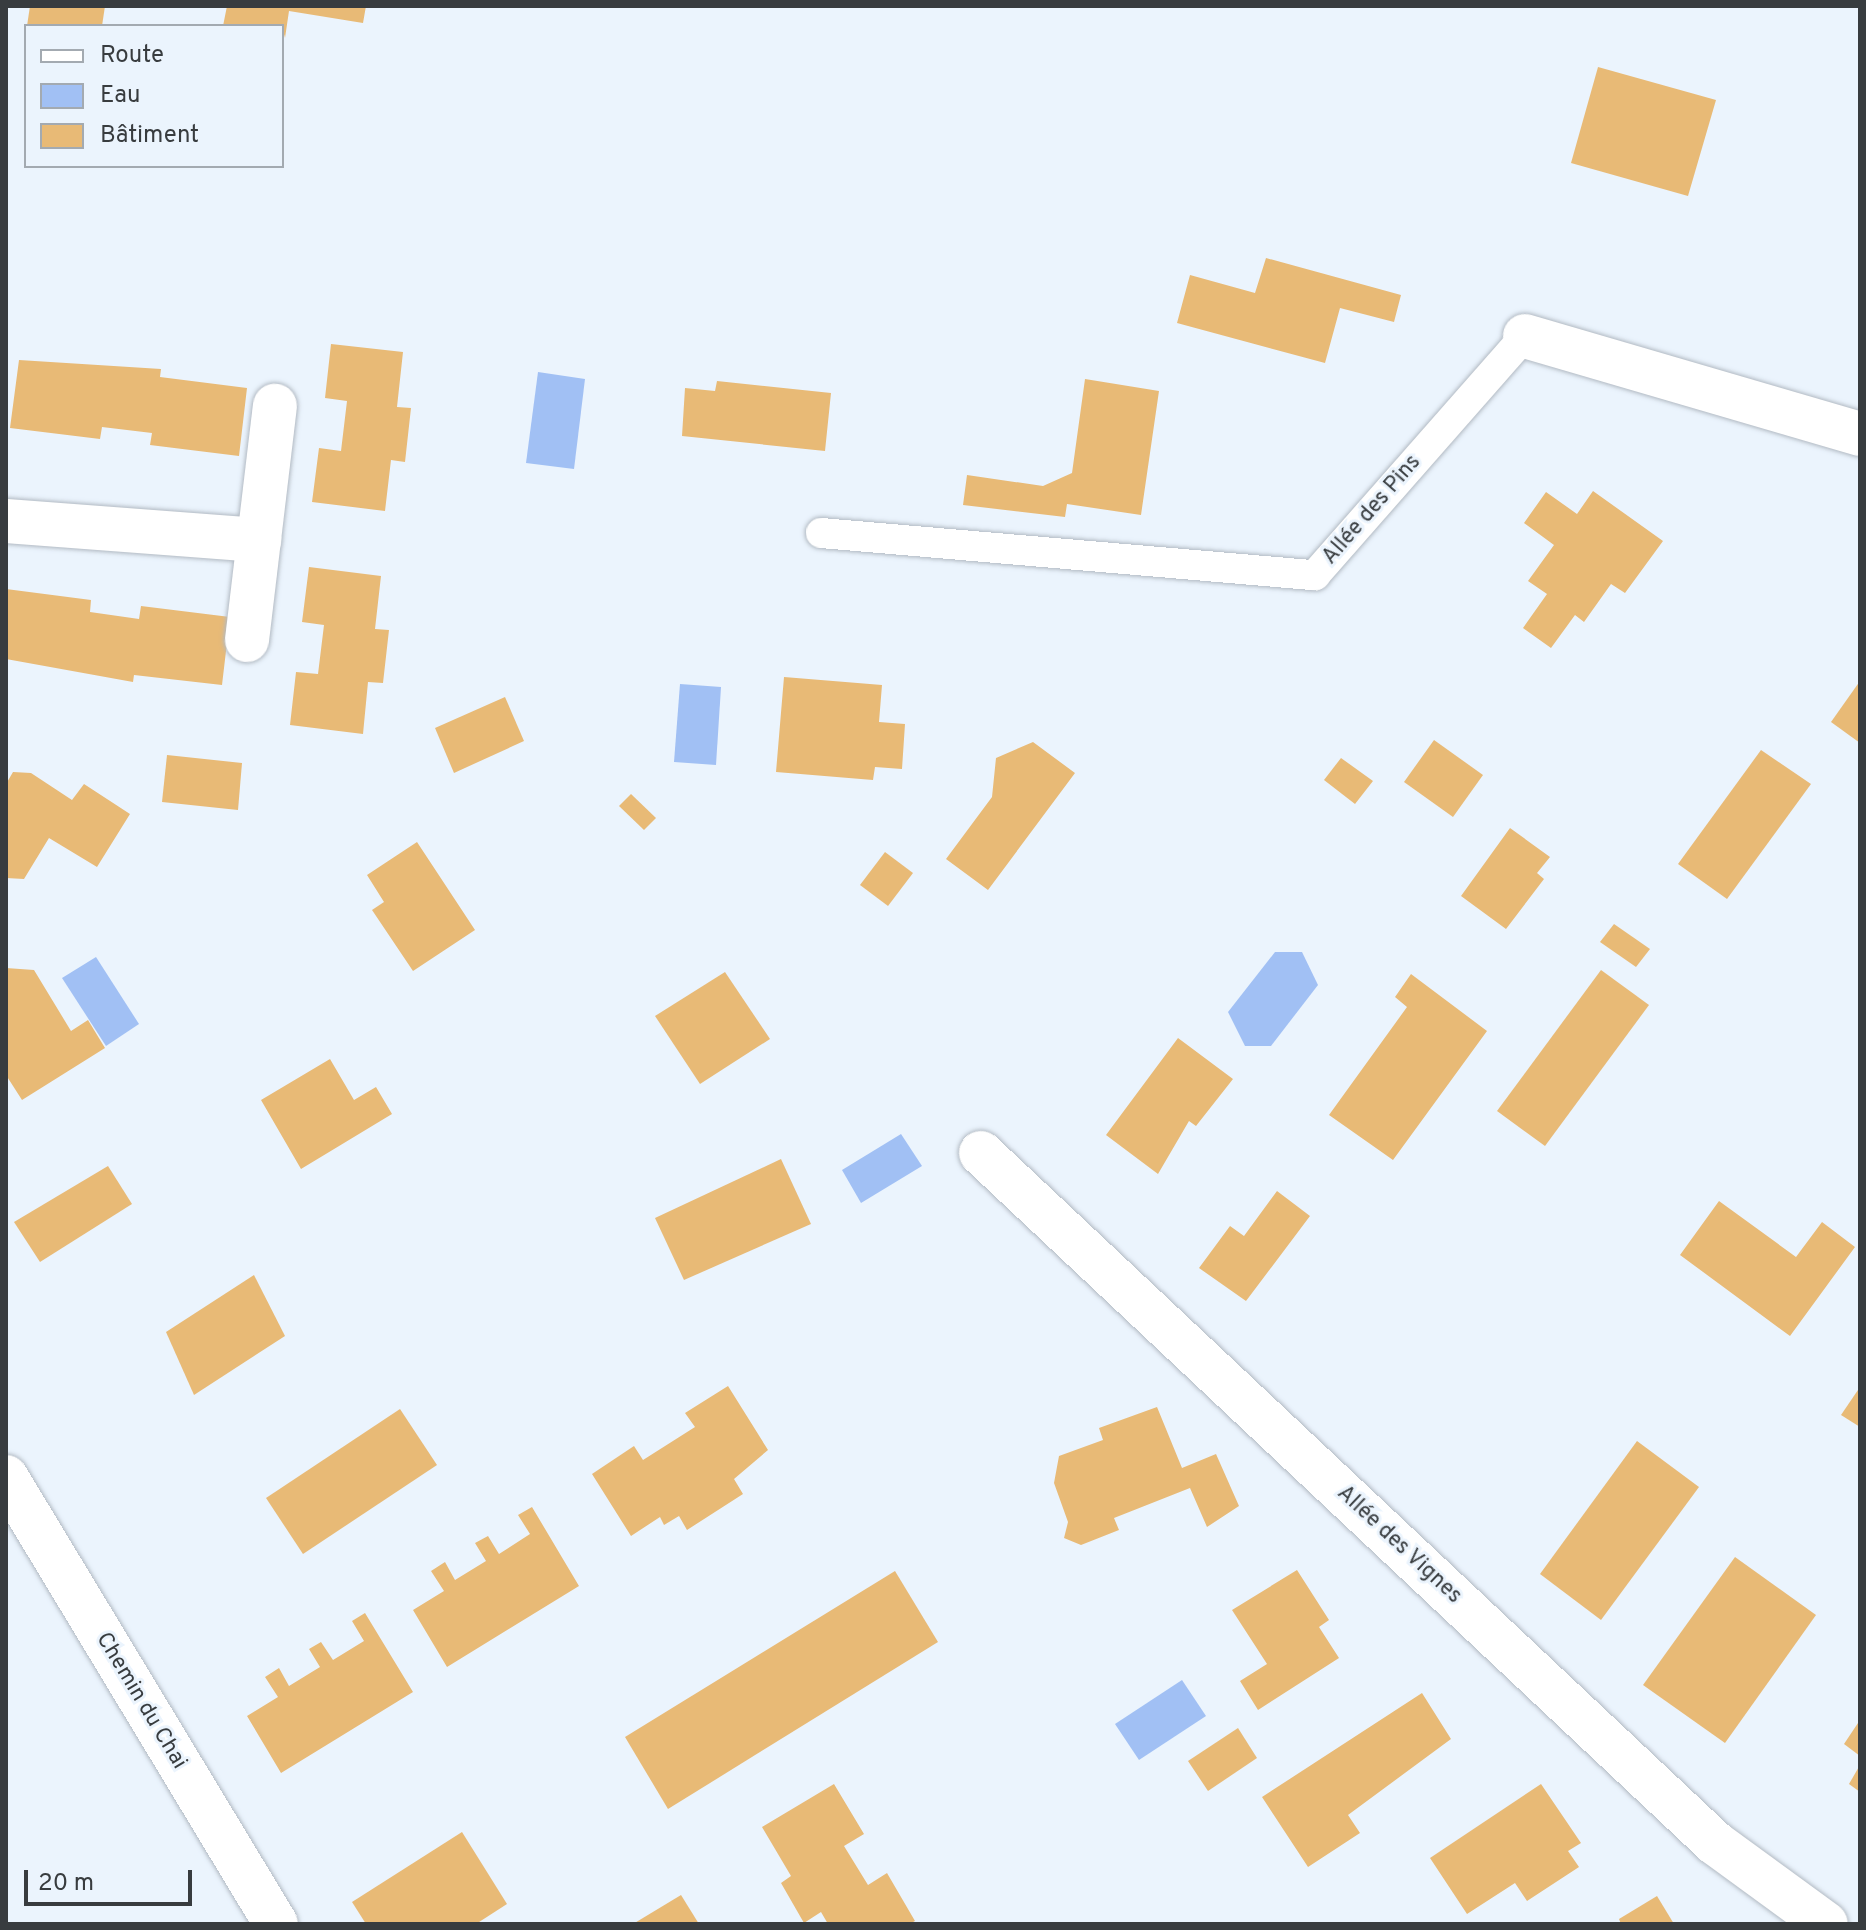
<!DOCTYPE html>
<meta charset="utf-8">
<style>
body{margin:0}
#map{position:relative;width:1866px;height:1930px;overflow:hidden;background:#ebf4fd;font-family:Overpass,sans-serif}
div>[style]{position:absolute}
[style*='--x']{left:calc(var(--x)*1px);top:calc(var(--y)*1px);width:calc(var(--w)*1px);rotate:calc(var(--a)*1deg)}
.water>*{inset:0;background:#a1c0f4}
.building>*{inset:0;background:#e8ba76}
.roads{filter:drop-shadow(0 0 2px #b2bac3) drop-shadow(0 0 2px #b2bac3)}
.lane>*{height:30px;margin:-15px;padding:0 15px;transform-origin:15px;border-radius:15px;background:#fff}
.street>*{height:44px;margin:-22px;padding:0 22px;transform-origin:22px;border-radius:22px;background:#fff}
span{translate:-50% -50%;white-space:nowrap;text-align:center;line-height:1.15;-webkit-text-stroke:6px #ebf4fd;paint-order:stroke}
.street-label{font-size:22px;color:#383c3f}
.frame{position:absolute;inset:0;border:8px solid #383c3f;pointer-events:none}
.legend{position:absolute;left:24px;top:24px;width:260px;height:144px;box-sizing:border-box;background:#ebf4fd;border:2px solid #a3aab1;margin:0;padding:10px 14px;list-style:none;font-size:24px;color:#383c3f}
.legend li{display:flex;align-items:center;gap:16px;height:40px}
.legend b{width:40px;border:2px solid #a3aab1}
.scale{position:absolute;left:24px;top:1870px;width:168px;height:36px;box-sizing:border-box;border:4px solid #383c3f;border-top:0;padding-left:10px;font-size:24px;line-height:28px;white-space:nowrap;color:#383c3f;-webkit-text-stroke:6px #ebf4fd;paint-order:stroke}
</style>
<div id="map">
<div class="water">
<i style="clip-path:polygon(538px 372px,585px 379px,574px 469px,526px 463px)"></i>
<i style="clip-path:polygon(680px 684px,721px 687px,716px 765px,674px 762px)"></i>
<i style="clip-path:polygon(1275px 952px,1302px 952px,1318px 985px,1271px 1046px,1245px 1046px,1228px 1012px)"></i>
<i style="clip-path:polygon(96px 957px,139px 1024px,106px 1046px,62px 978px)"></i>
<i style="clip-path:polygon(901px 1134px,922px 1166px,861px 1203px,842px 1170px)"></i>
<i style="clip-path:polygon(1182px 1680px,1206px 1716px,1139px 1760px,1115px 1724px)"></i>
</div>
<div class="building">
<i style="clip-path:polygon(30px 6px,105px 6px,102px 26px,27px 26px)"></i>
<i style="clip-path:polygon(227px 6px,366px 6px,363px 23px,289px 11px,285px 38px,282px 26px,223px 26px)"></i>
<i style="clip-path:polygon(1598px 67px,1716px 100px,1688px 196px,1571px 163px)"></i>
<i style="clip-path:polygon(1266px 258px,1401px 295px,1394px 322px,1340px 308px,1325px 363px,1177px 323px,1190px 275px,1255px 293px)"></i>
<i style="clip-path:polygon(331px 344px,403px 352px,397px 407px,411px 408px,405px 462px,391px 460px,385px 511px,312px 502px,319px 448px,341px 451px,347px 401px,325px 398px)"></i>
<i style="clip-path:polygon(19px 360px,161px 369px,160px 377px,247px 388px,239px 456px,150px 445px,152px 433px,102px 427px,100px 439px,10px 428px)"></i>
<i style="clip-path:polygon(1085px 379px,1159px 391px,1141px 515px,1067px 504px,1065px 517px,963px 505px,967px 475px,1043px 486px,1072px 473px)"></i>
<i style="clip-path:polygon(717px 381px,831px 393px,825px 451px,682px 436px,685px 388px,715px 391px)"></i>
<i style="clip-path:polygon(1593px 491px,1663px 541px,1625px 593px,1611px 584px,1584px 622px,1575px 615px,1551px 648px,1523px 628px,1547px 594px,1528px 581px,1554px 545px,1524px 523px,1546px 492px,1577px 514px)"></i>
<i style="clip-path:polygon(309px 567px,381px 576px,375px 629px,389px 630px,383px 683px,368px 682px,363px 734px,290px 725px,296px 672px,318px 674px,324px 625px,302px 622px)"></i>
<i style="clip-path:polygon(6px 589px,91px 600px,90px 612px,139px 619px,141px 606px,230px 617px,222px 685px,134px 675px,133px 682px,6px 659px)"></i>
<i style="clip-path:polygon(784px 677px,882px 685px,879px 722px,905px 724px,902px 769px,875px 767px,873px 780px,776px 772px)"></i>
<i style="clip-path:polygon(1860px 681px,1860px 743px,1831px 722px)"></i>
<i style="clip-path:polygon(505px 697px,524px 741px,454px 773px,435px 728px)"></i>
<i style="clip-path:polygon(1434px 740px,1483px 775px,1453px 817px,1404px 782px)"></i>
<i style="clip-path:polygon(1033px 742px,1075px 773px,988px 890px,946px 859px,992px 797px,996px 758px)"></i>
<i style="clip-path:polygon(1761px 750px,1811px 784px,1727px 899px,1678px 864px)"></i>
<i style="clip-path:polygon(167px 755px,242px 763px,238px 810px,162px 802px)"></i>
<i style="clip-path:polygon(1341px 758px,1373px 781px,1355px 804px,1324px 780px)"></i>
<i style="clip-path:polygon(13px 772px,31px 773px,72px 800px,84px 784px,130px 814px,97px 867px,49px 838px,24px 879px,6px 878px,6px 784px)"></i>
<i style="clip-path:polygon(631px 794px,656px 818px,644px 830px,619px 806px)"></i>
<i style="clip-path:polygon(1510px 828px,1550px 857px,1537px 873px,1544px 879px,1506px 929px,1461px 896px)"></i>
<i style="clip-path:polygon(417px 842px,475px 930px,413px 971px,372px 910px,384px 902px,367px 875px)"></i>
<i style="clip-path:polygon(885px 852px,913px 873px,888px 906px,860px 885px)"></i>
<i style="clip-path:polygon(1614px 924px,1650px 949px,1636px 967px,1600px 942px)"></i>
<i style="clip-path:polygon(6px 968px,34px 970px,71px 1031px,88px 1020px,105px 1048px,22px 1100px,6px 1075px)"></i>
<i style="clip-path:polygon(1601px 970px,1649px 1005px,1545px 1146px,1497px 1111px)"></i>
<i style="clip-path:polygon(725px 972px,770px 1039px,700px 1084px,655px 1016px)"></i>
<i style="clip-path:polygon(1411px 974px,1487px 1031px,1393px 1160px,1329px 1115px,1407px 1007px,1395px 997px)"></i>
<i style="clip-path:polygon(1178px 1038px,1233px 1079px,1196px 1126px,1189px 1121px,1158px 1174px,1106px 1135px)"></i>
<i style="clip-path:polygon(330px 1059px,354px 1100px,376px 1087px,392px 1114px,301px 1169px,261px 1100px)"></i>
<i style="clip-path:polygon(781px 1159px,811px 1224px,684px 1280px,655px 1218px)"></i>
<i style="clip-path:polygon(108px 1166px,132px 1204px,40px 1262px,14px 1222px)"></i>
<i style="clip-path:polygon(1277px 1191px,1310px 1216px,1246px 1301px,1199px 1268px,1230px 1226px,1244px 1236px)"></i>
<i style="clip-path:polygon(1719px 1201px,1796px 1257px,1822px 1222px,1855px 1247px,1790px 1336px,1680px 1255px)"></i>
<i style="clip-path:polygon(254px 1275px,285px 1336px,194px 1395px,166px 1332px)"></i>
<i style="clip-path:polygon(728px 1386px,768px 1450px,734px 1479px,743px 1494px,687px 1530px,679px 1516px,664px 1525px,660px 1517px,631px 1536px,592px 1474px,634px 1446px,643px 1460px,695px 1427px,685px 1413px)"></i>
<i style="clip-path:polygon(1860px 1387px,1860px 1427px,1841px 1415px)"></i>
<i style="clip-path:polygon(1157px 1407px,1182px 1468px,1216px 1454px,1239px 1506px,1207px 1527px,1190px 1488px,1114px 1518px,1119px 1530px,1081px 1545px,1064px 1538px,1068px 1522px,1054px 1483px,1059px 1456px,1103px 1440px,1099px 1428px)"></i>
<i style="clip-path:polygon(400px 1409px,437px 1465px,303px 1554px,266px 1498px)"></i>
<i style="clip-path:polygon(1637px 1441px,1699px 1487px,1601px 1620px,1540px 1574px)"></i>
<i style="clip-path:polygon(532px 1507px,579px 1586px,447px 1667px,413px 1610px,444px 1591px,431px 1571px,445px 1562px,455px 1580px,486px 1561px,475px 1543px,488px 1536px,499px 1554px,530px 1534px,518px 1515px)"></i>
<i style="clip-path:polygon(1735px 1557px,1816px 1615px,1725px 1743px,1643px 1685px)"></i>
<i style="clip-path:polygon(1297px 1570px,1329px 1620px,1319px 1627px,1339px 1658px,1258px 1710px,1240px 1681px,1267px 1664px,1232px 1610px)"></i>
<i style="clip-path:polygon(895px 1571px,938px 1642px,668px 1809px,625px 1737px)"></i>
<i style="clip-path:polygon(365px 1613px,413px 1692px,281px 1773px,247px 1716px,278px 1697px,265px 1677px,279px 1668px,289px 1686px,320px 1667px,309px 1649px,321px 1642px,333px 1660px,364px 1641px,352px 1621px)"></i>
<i style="clip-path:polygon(1422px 1693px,1451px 1739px,1348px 1815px,1360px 1833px,1308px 1867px,1262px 1797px)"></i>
<i style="clip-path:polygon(1860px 1720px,1860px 1756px,1844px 1744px)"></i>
<i style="clip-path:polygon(1238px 1728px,1257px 1758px,1208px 1791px,1188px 1761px)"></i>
<i style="clip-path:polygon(1860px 1765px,1860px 1792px,1849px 1784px)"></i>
<i style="clip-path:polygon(834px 1784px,864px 1834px,844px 1846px,868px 1885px,887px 1873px,915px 1921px,909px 1924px,828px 1924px,821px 1912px,804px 1923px,781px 1883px,791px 1876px,762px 1827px)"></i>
<i style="clip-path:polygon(1541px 1784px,1581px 1843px,1568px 1851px,1579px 1867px,1527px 1901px,1515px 1883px,1467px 1914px,1430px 1858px)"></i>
<i style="clip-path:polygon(462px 1832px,507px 1904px,476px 1924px,366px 1924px,352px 1902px)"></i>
<i style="clip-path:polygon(681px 1895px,699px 1924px,633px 1924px)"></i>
<i style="clip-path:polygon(1657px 1896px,1674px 1924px,1621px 1924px,1619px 1919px)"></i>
</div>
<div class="roads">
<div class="lane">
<i style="--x:821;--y:533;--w:496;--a:4.9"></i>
<i style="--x:1315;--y:575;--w:318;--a:-48.7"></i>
</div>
<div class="street">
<i style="--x:1525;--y:336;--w:349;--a:16.3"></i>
<i style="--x:6;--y:521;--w:254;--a:4.3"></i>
<i style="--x:247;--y:640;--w:236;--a:-83.2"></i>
<i style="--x:981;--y:1153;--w:1007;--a:43.23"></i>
<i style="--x:1715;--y:1843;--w:137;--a:36.1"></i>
<i style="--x:6;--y:1477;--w:522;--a:58.87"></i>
</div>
</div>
<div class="street-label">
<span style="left:1372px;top:510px;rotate:-49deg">Allée des Pins</span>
<span style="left:1399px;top:1545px;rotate:43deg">Allée des Vignes</span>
<span style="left:141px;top:1701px;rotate:59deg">Chemin du Chai</span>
</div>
<div class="frame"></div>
<ul class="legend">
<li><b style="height:10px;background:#fff"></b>Route</li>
<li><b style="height:22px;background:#a1c0f4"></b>Eau</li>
<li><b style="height:22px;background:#e8ba76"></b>Bâtiment</li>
</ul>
<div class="scale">20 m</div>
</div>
